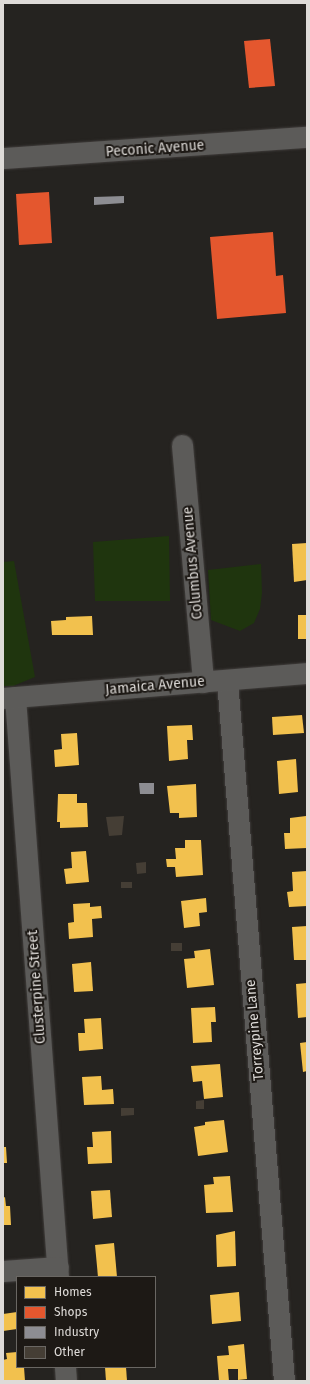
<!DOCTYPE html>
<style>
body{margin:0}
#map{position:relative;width:310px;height:1384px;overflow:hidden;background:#252320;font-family:"Fira Sans",sans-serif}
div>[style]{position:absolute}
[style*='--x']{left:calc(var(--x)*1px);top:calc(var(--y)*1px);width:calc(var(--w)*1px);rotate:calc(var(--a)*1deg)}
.green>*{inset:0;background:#1f350e}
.homes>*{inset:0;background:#f2c14e}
.shops>*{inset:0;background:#e4572e}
.industry>*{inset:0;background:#8d8d92}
.building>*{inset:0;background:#453e35}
.roads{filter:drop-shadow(0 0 1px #403d3b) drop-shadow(0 0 1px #403d3b)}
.minor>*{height:21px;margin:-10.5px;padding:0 10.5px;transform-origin:10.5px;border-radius:10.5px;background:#5c5b59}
span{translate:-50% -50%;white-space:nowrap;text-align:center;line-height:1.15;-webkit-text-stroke:4px #1d1915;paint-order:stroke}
.street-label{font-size:14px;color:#dedbd8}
.frame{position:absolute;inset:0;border:4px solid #dedbd8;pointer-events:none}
.legend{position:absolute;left:16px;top:1276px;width:140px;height:92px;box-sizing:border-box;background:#1d1915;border:1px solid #6a6763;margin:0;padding:5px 7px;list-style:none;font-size:12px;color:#dedbd8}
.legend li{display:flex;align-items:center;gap:8px;height:20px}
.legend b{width:20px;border:1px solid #6a6763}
</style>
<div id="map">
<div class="green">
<i style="clip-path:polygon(169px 536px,170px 601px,95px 601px,93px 542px)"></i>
<i style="clip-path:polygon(14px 561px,35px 677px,13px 686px,3px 686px,3px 562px)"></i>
<i style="clip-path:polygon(261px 564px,262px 593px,260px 609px,254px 623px,240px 631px,211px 620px,208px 570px)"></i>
</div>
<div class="homes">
<i style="clip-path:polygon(307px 543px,307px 580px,294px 582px,292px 544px)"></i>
<i style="clip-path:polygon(298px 615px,306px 615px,307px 639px,298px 639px)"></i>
<i style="clip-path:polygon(92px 616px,93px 635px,52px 635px,51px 621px,66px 620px,66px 617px)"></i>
<i style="clip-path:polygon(302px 715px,304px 733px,273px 735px,272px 717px)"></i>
<i style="clip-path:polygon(192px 725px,193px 740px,187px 740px,188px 759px,169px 761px,167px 726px)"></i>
<i style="clip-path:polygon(77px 733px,79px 765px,55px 767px,54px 750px,62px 749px,61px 734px)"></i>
<i style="clip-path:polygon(296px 759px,298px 792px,279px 794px,277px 761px)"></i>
<i style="clip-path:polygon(196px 784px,197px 817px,179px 818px,179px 813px,170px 813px,167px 786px)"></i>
<i style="clip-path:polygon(58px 794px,77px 794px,77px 803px,87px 803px,88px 827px,60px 828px,60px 822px,57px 822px)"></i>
<i style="clip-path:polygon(306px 816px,307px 848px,285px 849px,284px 833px,290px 833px,290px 818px)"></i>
<i style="clip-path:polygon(185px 840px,201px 840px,203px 875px,176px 877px,175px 867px,167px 867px,166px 859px,176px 859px,175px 848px,185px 848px)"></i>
<i style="clip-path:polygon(86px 851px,89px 882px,66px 884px,64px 869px,72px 868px,71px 852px)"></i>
<i style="clip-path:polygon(307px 871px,307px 906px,289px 907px,287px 892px,293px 891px,292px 872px)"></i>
<i style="clip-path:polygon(206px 898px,207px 912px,199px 913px,200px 926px,184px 928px,181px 901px)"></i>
<i style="clip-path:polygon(90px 903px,90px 907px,101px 906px,102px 918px,92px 919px,93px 937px,69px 939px,68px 923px,74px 922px,73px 904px)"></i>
<i style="clip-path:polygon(307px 926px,307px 960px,294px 960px,292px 927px)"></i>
<i style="clip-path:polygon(210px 949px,214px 985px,187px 988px,184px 959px,195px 958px,194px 951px)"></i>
<i style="clip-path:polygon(91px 962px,93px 991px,74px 992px,72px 964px)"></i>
<i style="clip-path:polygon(307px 983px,307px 1017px,298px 1018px,296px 984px)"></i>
<i style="clip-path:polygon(215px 1007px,216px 1022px,211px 1022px,212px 1042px,193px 1043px,191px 1008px)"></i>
<i style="clip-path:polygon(101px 1018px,103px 1049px,79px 1051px,78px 1033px,85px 1033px,84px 1019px)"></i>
<i style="clip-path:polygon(307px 1042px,307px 1071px,303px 1072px,300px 1043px)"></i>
<i style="clip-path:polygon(220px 1064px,223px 1097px,204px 1099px,202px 1081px,193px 1082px,191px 1066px)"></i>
<i style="clip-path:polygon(101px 1076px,102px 1090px,113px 1089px,114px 1104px,84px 1105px,82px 1077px)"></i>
<i style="clip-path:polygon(224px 1120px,228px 1152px,198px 1156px,194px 1127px,205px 1125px,205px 1122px)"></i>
<i style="clip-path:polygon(111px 1131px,112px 1163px,88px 1164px,87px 1147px,93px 1147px,92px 1132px)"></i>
<i style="clip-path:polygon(3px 1147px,6px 1147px,7px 1163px,3px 1163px)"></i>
<i style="clip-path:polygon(230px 1176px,233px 1212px,206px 1213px,204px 1185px,214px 1184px,213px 1177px)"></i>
<i style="clip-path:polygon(110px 1190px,112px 1217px,93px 1219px,91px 1191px)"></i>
<i style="clip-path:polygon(5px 1197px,6px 1206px,10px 1206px,11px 1225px,3px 1225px,3px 1198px)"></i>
<i style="clip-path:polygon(235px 1231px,236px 1266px,217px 1267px,216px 1235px)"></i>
<i style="clip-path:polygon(114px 1243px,117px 1277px,98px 1277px,95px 1245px)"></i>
<i style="clip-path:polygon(239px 1292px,241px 1321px,212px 1324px,210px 1295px)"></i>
<i style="clip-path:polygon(17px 1312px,17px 1329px,3px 1331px,3px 1314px)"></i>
<i style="clip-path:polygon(244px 1344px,247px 1379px,238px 1380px,238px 1369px,228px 1369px,229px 1381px,219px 1381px,217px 1356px,229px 1355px,228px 1346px)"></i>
<i style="clip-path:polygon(17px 1352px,17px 1367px,24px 1367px,25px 1381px,3px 1381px,3px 1360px,7px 1359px,6px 1353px)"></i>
<i style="clip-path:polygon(105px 1367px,126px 1367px,127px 1381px,106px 1381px)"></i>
</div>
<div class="shops">
<i style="clip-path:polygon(270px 39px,275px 86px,249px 88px,244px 41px)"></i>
<i style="clip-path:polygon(49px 192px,52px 243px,19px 245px,16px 194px)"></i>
<i style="clip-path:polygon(273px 232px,276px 276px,283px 275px,286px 313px,217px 319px,210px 237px)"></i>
</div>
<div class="industry">
<i style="clip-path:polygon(124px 196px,124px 203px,94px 205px,94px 197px)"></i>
<i style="clip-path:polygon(139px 783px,154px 783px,154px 794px,140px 794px)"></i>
</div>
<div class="building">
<i style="clip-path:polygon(124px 816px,122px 835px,109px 836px,106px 817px)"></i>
<i style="clip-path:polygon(146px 862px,146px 873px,137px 874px,136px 863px)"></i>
<i style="clip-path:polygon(121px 882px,132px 882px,132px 888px,121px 888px)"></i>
<i style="clip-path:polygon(171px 943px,182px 943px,182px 951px,171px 951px)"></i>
<i style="clip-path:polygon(204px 1100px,204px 1109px,196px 1109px,196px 1101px)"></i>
<i style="clip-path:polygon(121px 1108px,134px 1108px,134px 1115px,121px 1116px)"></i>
</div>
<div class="roads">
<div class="minor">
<i style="--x:3;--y:158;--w:305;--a:-4"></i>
<i style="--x:182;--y:445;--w:238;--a:84.9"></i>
<i style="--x:227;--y:680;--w:703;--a:85.35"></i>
<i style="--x:15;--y:697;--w:582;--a:85.76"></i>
<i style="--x:3;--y:698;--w:305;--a:-4.7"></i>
<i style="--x:3;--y:1271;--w:55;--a:-4.2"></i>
<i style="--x:65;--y:1367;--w:14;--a:86"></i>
</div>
</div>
<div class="street-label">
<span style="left:155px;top:149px;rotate:-4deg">Peconic Avenue</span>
<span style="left:193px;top:563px;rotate:-95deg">Columbus Avenue</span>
<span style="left:155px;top:686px;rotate:-5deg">Jamaica Avenue</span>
<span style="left:37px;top:987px;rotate:-94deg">Clusterpine Street</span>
<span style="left:255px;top:1030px;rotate:-95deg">Torreypine Lane</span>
</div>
<div class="frame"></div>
<ul class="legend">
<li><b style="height:11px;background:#f2c14e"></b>Homes</li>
<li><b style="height:11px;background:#e4572e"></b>Shops</li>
<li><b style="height:11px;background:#8d8d92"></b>Industry</li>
<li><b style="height:11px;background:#453e35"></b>Other</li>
</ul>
</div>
